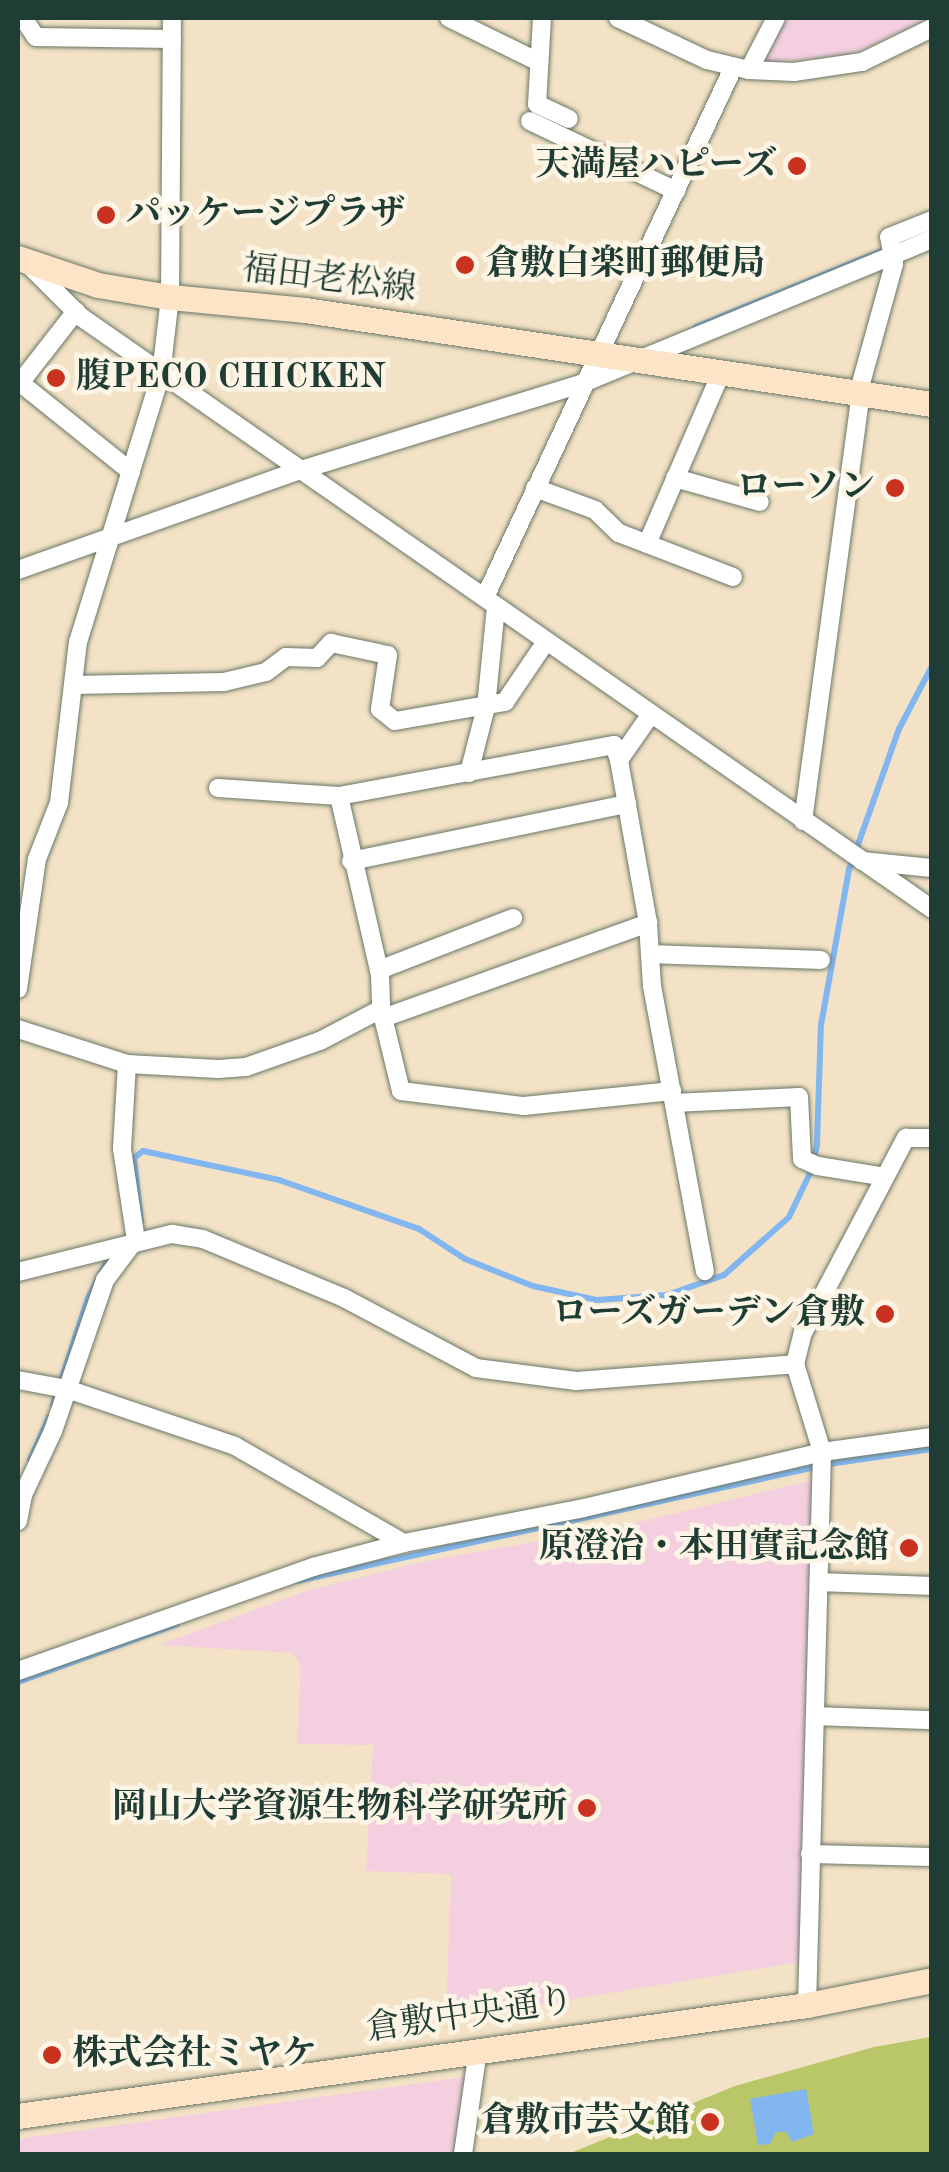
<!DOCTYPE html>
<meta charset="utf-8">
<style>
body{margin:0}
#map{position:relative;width:949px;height:2172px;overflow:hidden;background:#f3e2c5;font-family:"Old Standard TT","Noto Serif JP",serif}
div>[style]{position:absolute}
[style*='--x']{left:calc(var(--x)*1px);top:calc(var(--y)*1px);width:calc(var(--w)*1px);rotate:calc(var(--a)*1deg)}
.built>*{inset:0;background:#f3cfdf}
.green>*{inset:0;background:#bac769}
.water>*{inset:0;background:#82b6f0}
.stream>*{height:6px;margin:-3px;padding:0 3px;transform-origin:3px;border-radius:3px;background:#82b6f0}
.roads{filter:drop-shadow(0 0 2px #697767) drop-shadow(0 0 2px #697767)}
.street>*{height:18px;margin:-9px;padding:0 9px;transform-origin:9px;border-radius:9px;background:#fff}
.secondary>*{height:25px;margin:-12.5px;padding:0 12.5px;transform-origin:12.5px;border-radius:12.5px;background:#fee4c6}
.dots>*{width:28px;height:28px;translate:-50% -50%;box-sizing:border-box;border:5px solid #fcf5e5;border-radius:50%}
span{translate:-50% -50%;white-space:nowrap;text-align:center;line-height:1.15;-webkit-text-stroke:9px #fcf5e5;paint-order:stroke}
.poi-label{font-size:35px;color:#1f3d34;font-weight:700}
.right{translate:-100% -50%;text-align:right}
.left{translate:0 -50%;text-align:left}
.street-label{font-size:35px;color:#1f3d34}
.frame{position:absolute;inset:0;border:20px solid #1f3d34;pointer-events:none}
</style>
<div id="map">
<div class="built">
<i style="clip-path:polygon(784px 18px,928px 18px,852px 54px,768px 63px,765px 56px)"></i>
<i style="clip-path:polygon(817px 1479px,799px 1962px,446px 2020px,451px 1874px,366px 1871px,373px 1745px,297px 1744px,301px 1668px,293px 1653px,159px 1645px,309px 1590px,421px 1562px,622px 1526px)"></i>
<i style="clip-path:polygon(465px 2077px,454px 2154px,18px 2154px,18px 2139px)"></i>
</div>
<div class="green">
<i style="clip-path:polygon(931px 2037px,931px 2154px,568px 2154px,735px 2086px,874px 2047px)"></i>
</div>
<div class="water">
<i style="clip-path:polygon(806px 2089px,814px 2134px,792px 2142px,786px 2132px,776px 2132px,770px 2144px,758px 2145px,750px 2099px)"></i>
</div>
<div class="stream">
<i style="--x:696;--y:327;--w:255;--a:-22.3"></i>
<i style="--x:141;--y:1222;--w:64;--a:-96.2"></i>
<i style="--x:134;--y:1158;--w:11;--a:-38"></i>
<i style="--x:143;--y:1151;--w:139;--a:12"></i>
<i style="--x:279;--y:1180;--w:148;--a:19.3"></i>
<i style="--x:419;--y:1229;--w:55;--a:33.1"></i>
<i style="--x:465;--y:1259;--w:73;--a:21.7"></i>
<i style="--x:533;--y:1286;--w:66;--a:12.3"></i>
<i style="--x:597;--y:1300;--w:70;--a:-4.1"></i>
<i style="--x:667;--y:1295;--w:60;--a:-19.3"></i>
<i style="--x:724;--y:1275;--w:87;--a:-41.7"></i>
<i style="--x:789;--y:1217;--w:51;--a:-64.4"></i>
<i style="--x:811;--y:1171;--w:28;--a:-77"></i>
<i style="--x:817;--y:1144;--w:119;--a:-88.1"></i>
<i style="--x:821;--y:1025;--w:158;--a:-79.8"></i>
<i style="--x:849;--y:870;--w:150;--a:-70.5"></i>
<i style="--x:899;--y:729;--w:71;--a:-62.4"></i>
<i style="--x:53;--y:1405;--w:113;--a:-71.9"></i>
<i style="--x:88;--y:1298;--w:46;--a:-62.9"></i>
<i style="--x:30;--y:1460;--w:47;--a:-66.2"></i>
<i style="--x:297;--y:1581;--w:545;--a:-12.4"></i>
<i style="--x:829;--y:1464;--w:104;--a:-8.3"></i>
<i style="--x:18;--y:1682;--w:169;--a:-20"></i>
</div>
<div class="roads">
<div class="street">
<i style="--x:23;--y:18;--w:23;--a:56"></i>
<i style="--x:36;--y:37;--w:136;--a:0.8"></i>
<i style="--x:449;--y:18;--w:100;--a:26.1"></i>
<i style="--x:542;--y:18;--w:86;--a:93.3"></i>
<i style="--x:537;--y:104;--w:35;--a:25"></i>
<i style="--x:618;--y:18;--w:98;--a:25.3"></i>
<i style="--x:707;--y:60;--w:43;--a:13.4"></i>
<i style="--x:749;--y:70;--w:45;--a:2.5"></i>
<i style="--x:794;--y:72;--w:69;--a:-8.4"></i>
<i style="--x:862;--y:62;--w:78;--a:-25.9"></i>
<i style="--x:749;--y:70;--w:59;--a:-62.6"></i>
<i style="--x:530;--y:121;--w:162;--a:25.6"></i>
<i style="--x:27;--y:263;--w:76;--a:45"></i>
<i style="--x:81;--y:317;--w:1037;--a:34.82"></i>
<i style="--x:18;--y:381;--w:145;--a:38.8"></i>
<i style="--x:20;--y:383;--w:91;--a:-52.1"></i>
<i style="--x:858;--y:394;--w:135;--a:-74.5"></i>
<i style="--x:894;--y:264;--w:27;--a:-100"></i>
<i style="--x:889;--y:237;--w:46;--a:-21.6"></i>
<i style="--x:675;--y:478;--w:88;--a:15.8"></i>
<i style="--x:535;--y:488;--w:64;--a:20.1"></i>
<i style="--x:595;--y:510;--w:33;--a:44"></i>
<i style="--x:619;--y:533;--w:122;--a:21.1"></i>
<i style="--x:647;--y:544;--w:186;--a:-66.6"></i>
<i style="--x:18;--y:570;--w:300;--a:-19.5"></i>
<i style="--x:301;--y:470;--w:295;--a:-17.1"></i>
<i style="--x:583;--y:383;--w:378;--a:-22.4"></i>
<i style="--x:485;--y:597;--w:584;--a:-64.88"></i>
<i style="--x:73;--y:685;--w:151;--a:-1.1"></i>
<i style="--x:224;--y:682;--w:43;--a:-13.4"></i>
<i style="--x:266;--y:672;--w:25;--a:-37"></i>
<i style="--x:286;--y:657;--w:31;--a:2"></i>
<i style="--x:317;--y:658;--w:21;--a:-47"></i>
<i style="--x:331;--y:643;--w:58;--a:11.9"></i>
<i style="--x:388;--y:655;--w:55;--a:98.4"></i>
<i style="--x:380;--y:709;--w:19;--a:39"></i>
<i style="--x:395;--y:721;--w:112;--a:-9.8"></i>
<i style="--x:505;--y:702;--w:71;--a:-55.9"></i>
<i style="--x:651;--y:714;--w:56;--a:124.8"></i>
<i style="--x:619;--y:760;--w:166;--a:79.9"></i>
<i style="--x:648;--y:923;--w:63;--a:86.4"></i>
<i style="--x:652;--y:986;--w:290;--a:79.5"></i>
<i style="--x:469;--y:773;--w:68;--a:-75.6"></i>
<i style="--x:486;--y:707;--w:100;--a:-84.3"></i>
<i style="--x:218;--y:788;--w:121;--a:3.8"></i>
<i style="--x:339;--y:796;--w:280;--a:-10.5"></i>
<i style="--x:614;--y:745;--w:16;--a:72"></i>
<i style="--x:339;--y:796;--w:184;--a:77.1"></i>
<i style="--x:380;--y:975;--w:34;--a:88"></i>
<i style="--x:381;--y:1009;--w:84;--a:76.3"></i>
<i style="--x:401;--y:1091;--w:124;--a:7"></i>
<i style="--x:524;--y:1106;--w:149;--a:-5.8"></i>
<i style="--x:803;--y:821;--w:431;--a:-82.3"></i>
<i style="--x:351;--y:861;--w:282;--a:-11.7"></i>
<i style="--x:862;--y:861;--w:70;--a:5.7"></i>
<i style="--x:650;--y:954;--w:171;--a:2"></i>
<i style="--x:379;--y:970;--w:144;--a:-21.2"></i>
<i style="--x:18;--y:989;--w:131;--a:-81.7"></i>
<i style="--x:37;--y:859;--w:60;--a:-68.6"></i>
<i style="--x:59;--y:803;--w:162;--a:-83.3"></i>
<i style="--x:78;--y:642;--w:281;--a:-72.8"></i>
<i style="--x:161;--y:374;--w:78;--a:-83.3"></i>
<i style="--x:170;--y:297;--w:279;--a:-89.6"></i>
<i style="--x:383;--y:1018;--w:282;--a:-19.7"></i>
<i style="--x:18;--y:1029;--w:114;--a:17.8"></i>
<i style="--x:127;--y:1064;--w:91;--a:3.1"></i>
<i style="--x:218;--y:1069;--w:28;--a:-4"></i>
<i style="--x:246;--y:1067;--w:78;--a:-19.4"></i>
<i style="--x:320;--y:1041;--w:69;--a:-27.7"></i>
<i style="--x:127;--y:1064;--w:85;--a:93.4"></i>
<i style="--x:122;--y:1149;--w:93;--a:81.3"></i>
<i style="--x:674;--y:1103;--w:125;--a:-2.7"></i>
<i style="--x:799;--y:1097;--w:62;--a:87.2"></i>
<i style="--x:802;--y:1159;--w:17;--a:24"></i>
<i style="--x:818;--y:1166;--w:68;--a:9.3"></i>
<i style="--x:18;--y:1272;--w:159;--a:-13.9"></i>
<i style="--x:172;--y:1234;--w:31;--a:9"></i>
<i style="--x:203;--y:1239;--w:153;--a:22.7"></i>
<i style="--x:344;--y:1298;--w:149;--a:27.9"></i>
<i style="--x:476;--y:1368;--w:101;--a:7.4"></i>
<i style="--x:576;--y:1381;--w:220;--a:-4.4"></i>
<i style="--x:795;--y:1364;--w:92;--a:72.9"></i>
<i style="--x:822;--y:1452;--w:553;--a:91.55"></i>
<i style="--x:795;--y:1364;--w:32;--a:-76"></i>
<i style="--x:803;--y:1333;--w:221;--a:-62.2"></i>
<i style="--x:906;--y:1138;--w:26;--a:0"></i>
<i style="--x:18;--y:1380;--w:50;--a:10.4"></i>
<i style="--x:67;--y:1389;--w:177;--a:18.7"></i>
<i style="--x:235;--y:1446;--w:195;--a:29.9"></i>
<i style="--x:18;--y:1521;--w:26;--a:-79"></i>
<i style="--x:23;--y:1495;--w:71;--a:-64.9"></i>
<i style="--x:53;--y:1431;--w:160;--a:-71"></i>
<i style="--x:105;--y:1280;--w:45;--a:-53.1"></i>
<i style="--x:819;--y:1582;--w:113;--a:2"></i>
<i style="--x:18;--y:1671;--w:313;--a:-19.4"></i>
<i style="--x:313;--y:1567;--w:94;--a:-14.8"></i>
<i style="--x:404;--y:1543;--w:183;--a:-11"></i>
<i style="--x:584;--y:1508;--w:244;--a:-13.2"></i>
<i style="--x:822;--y:1452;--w:111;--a:-7.8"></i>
<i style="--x:815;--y:1716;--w:117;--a:2"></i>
<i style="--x:810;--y:1854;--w:122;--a:1.4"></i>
<i style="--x:463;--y:2154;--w:105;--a:-81.8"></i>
</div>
<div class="secondary">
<i style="--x:18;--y:258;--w:84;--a:18.6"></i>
<i style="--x:98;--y:285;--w:73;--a:9.5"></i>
<i style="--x:170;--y:297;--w:136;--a:5.5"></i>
<i style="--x:305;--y:310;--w:634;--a:8.53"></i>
<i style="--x:18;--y:2116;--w:797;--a:-8.01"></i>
<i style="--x:807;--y:2005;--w:127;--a:-11.3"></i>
</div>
</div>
<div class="dots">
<i style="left:797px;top:166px;background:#c8321e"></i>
<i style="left:106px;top:215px;background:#c8321e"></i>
<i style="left:465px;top:265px;background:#c8321e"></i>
<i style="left:56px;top:378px;background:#c8321e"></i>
<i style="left:895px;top:488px;background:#c8321e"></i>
<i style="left:885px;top:1314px;background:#c8321e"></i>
<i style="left:909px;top:1548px;background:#c8321e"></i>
<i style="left:587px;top:1808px;background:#c8321e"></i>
<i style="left:52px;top:2055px;background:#c8321e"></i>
<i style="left:710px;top:2122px;background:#c8321e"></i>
</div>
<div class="poi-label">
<span class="right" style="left:777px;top:166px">天満屋ハピーズ</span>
<span class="left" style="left:126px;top:215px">パッケージプラザ</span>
<span class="left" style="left:485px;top:265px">倉敷白楽町郵便局</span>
<span class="left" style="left:76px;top:378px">腹PECO CHICKEN</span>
<span class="right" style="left:875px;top:488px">ローソン</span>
<span class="right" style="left:865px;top:1314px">ローズガーデン倉敷</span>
<span class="right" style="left:889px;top:1548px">原澄治・本田實記念館</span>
<span class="right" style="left:567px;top:1808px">岡山大学資源生物科学研究所</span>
<span class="left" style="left:72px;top:2055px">株式会社ミヤケ</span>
<span class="right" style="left:690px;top:2122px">倉敷市芸文館</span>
</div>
<div class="street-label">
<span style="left:329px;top:280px;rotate:7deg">福田老松線</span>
<span style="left:470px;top:2016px;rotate:-8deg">倉敷中央通り</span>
</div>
<div class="frame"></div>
</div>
